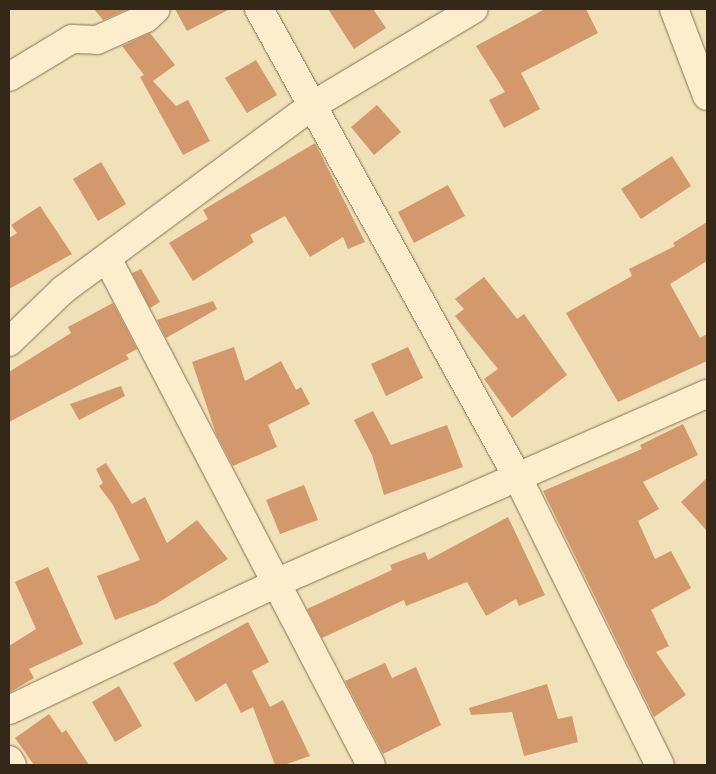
<!DOCTYPE html>
<style>
body{margin:0}
#map{position:relative;width:716px;height:774px;overflow:hidden;background:#f1e1b9;font-family:"Libre Baskerville",serif}
div>[style]{position:absolute}
[style*='--x']{left:calc(var(--x)*1px);top:calc(var(--y)*1px);width:calc(var(--w)*1px);rotate:calc(var(--a)*1deg)}
.building>*{inset:0;background:#d3986b}
.roads{filter:drop-shadow(0 0 1px #887052) drop-shadow(0 0 1px #887052)}
.minor>*{height:28px;margin:-14px;padding:0 14px;transform-origin:14px;border-radius:14px;background:#fceecc}
span{translate:-50% -50%;white-space:nowrap;text-align:center;line-height:1.15;-webkit-text-stroke:4px #f8ebc9;paint-order:stroke}
.frame{position:absolute;inset:0;border:10px solid #362819;pointer-events:none}
</style>
<div id="map">
<div class="building">
<i style="clip-path:polygon(94px 9px,128px 9px,103px 20px)"></i>
<i style="clip-path:polygon(175px 9px,230px 9px,187px 31px)"></i>
<i style="clip-path:polygon(328px 9px,373px 9px,386px 28px,354px 49px)"></i>
<i style="clip-path:polygon(545px 9px,586px 9px,598px 33px,521px 73px,540px 109px,504px 128px,489px 100px,505px 92px,476px 46px)"></i>
<i style="clip-path:polygon(150px 33px,175px 65px,153px 81px,176px 106px,188px 100px,210px 141px,183px 155px,140px 77px,144px 75px,122px 46px)"></i>
<i style="clip-path:polygon(256px 60px,277px 95px,247px 113px,225px 78px)"></i>
<i style="clip-path:polygon(377px 105px,401px 132px,374px 155px,351px 127px)"></i>
<i style="clip-path:polygon(315px 143px,365px 242px,348px 249px,343px 237px,310px 257px,285px 216px,250px 235px,254px 242px,193px 281px,169px 243px,208px 219px,203px 210px)"></i>
<i style="clip-path:polygon(672px 156px,691px 186px,641px 219px,621px 189px)"></i>
<i style="clip-path:polygon(101px 162px,126px 204px,98px 221px,73px 179px)"></i>
<i style="clip-path:polygon(448px 185px,465px 216px,414px 243px,398px 212px)"></i>
<i style="clip-path:polygon(40px 206px,72px 254px,9px 289px,9px 238px,17px 233px,11px 225px)"></i>
<i style="clip-path:polygon(707px 222px,707px 261px,670px 284px,700px 338px,707px 334px,707px 361px,618px 402px,566px 313px,632px 276px,629px 269px,675px 246px,673px 243px)"></i>
<i style="clip-path:polygon(141px 269px,160px 302px,150px 308px,132px 273px)"></i>
<i style="clip-path:polygon(484px 277px,517px 319px,524px 314px,567px 375px,512px 418px,484px 379px,498px 369px,455px 316px,464px 309px,455px 299px)"></i>
<i style="clip-path:polygon(213px 301px,217px 309px,166px 338px,157px 320px)"></i>
<i style="clip-path:polygon(113px 303px,137px 349px,126px 355px,129px 359px,9px 422px,9px 372px,71px 333px,68px 327px)"></i>
<i style="clip-path:polygon(234px 347px,245px 381px,281px 361px,296px 390px,301px 387px,310px 404px,268px 425px,277px 447px,233px 466px,216px 434px,192px 362px)"></i>
<i style="clip-path:polygon(408px 347px,423px 378px,386px 396px,371px 364px)"></i>
<i style="clip-path:polygon(121px 386px,125px 396px,79px 420px,70px 404px)"></i>
<i style="clip-path:polygon(373px 411px,391px 445px,447px 425px,463px 467px,384px 495px,372px 455px,354px 420px)"></i>
<i style="clip-path:polygon(683px 424px,698px 455px,643px 482px,659px 509px,638px 521px,655px 559px,671px 551px,691px 588px,651px 610px,669px 646px,656px 652px,686px 695px,654px 717px,543px 491px,642px 449px,640px 445px)"></i>
<i style="clip-path:polygon(106px 463px,132px 504px,145px 497px,167px 543px,197px 520px,228px 559px,156px 604px,115px 620px,97px 576px,140px 560px,113px 505px,99px 486px,103px 483px,96px 469px)"></i>
<i style="clip-path:polygon(707px 478px,707px 531px,681px 502px)"></i>
<i style="clip-path:polygon(304px 485px,318px 520px,280px 534px,266px 500px)"></i>
<i style="clip-path:polygon(508px 517px,545px 595px,519px 606px,516px 599px,486px 616px,467px 582px,406px 606px,404px 600px,322px 638px,307px 609px,392px 570px,390px 565px,425px 552px,428px 560px)"></i>
<i style="clip-path:polygon(48px 567px,83px 644px,29px 669px,34px 678px,9px 693px,9px 646px,36px 629px,15px 582px)"></i>
<i style="clip-path:polygon(248px 622px,269px 662px,252px 671px,270px 707px,283px 700px,310px 756px,284px 765px,275px 765px,253px 707px,241px 713px,226px 683px,196px 702px,173px 663px)"></i>
<i style="clip-path:polygon(385px 663px,392px 678px,416px 667px,441px 725px,383px 754px,345px 681px)"></i>
<i style="clip-path:polygon(547px 684px,558px 719px,572px 716px,578px 742px,524px 756px,512px 712px,471px 715px,469px 708px)"></i>
<i style="clip-path:polygon(119px 686px,142px 726px,115px 742px,92px 702px)"></i>
<i style="clip-path:polygon(49px 714px,62px 733px,66px 730px,89px 765px,34px 765px,15px 738px)"></i>
</div>
<div class="roads">
<div class="minor">
<i style="--x:259;--y:9;--w:536;--a:61.09"></i>
<i style="--x:518;--y:478;--w:320;--a:63.7"></i>
<i style="--x:674;--y:9;--w:93;--a:69.2"></i>
<i style="--x:9;--y:77;--w:74;--a:-31.1"></i>
<i style="--x:72;--y:39;--w:25;--a:2"></i>
<i style="--x:97;--y:40;--w:54;--a:-24.2"></i>
<i style="--x:146;--y:18;--w:13;--a:-42"></i>
<i style="--x:108;--y:260;--w:569;--a:62.49"></i>
<i style="--x:9;--y:342;--w:75;--a:-43.9"></i>
<i style="--x:63;--y:290;--w:311;--a:-36.5"></i>
<i style="--x:313;--y:105;--w:187;--a:-30.8"></i>
<i style="--x:9;--y:710;--w:296;--a:-25.4"></i>
<i style="--x:276;--y:583;--w:471;--a:-23.7"></i>
<i style="--x:9;--y:760;--w:6;--a:59"></i>
</div>
</div>
<div class="frame"></div>
</div>
